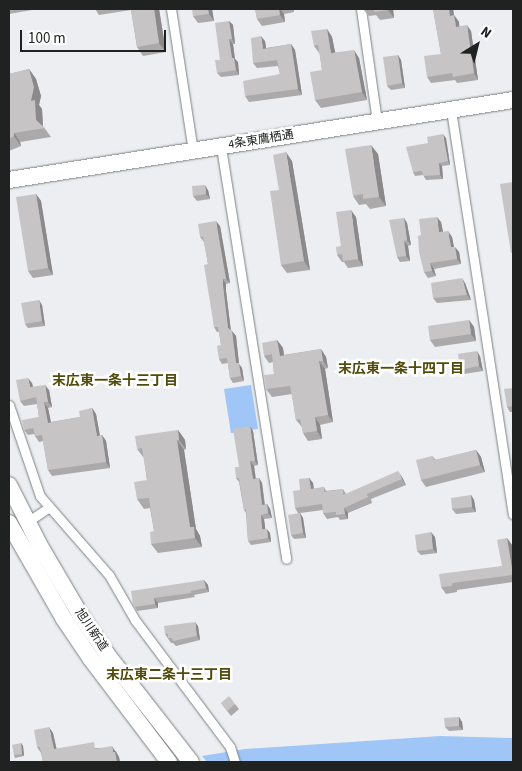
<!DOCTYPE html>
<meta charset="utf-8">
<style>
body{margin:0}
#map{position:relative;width:522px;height:771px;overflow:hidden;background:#eceef1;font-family:"Source Sans 3","Noto Sans JP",sans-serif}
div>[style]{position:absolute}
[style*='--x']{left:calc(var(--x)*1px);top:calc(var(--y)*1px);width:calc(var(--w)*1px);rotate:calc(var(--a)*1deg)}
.green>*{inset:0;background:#9fc6f6}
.roads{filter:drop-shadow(0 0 1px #7e8082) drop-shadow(0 0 1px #7e8082)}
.street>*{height:9px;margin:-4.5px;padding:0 4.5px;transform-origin:4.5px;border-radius:4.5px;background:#fff}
.highway>*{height:16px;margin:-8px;padding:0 8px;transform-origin:8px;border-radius:8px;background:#fff}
.wall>*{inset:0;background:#aba9a9}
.shaded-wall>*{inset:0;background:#8b898a}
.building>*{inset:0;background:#c7c4c5}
span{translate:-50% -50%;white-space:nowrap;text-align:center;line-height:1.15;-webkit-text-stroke:5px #fff;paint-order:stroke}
.street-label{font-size:12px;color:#202121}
.neighbourhood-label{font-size:14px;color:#514c0c;font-weight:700}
.frame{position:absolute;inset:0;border:10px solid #202121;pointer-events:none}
.north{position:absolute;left:452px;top:20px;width:50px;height:50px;-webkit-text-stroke:4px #fff;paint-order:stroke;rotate:36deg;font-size:14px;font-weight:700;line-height:20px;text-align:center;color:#202121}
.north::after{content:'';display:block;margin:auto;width:18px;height:22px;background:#202121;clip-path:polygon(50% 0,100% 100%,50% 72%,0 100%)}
.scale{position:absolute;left:20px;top:30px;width:146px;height:22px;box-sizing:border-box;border:2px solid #202121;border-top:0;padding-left:6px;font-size:15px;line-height:18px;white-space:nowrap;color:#202121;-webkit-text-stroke:4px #fff;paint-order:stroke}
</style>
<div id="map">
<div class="green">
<i style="clip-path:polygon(251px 385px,258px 429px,231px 433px,224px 389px)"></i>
<i style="clip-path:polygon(441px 736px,513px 738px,513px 762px,207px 762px,202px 756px,245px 749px)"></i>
</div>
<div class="roads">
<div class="street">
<i style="--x:171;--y:9;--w:144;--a:81.2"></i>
<i style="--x:361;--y:9;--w:114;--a:81.9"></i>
<i style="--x:451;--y:110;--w:409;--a:81.3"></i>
<i style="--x:221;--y:147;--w:417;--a:81"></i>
<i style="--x:9;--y:405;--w:96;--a:71.2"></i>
<i style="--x:40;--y:496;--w:105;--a:48.9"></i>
<i style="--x:109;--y:575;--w:52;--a:60"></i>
<i style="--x:135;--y:620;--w:159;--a:53.2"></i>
<i style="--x:230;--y:747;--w:16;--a:72"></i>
<i style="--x:27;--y:522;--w:27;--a:-34"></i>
</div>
<div class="highway">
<i style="--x:9;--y:180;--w:510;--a:-9.02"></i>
<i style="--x:9;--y:485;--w:68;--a:63.1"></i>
<i style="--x:40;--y:546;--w:81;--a:59.6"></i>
<i style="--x:81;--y:616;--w:50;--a:55.7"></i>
<i style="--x:109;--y:657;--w:133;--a:52"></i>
<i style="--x:9;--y:523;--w:111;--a:60.2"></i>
<i style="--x:64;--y:619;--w:48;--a:56"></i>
<i style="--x:91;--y:659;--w:129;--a:52.9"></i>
</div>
</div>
<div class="wall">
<i style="clip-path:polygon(9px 9px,31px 9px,32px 10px,9px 14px)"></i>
<i style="clip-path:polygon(95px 9px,159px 9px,166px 52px,143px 56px,137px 47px,131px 10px,99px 15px)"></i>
<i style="clip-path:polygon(212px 9px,214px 21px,198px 23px,193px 16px)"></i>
<i style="clip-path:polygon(255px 9px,294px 9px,294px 12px,284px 14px,285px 22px,262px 26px,257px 19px)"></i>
<i style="clip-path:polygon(363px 9px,393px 9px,394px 18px,380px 20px,376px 15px,369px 16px)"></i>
<i style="clip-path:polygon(433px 9px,453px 9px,454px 15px,459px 22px,459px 26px,471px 31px,478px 80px,457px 83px,455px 80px,431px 83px,427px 77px,441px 54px)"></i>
<i style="clip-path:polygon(229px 21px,233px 25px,235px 44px,233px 44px,235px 59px,238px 62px,239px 75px,221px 77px,217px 73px)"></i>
<i style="clip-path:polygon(327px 29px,332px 37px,335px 53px,359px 58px,367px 100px,321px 108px,315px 100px,322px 70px,320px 54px,314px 46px)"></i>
<i style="clip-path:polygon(265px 41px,266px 48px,291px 44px,295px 50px,302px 95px,249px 102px,245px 96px,280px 74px,278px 66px,257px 68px,253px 63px)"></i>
<i style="clip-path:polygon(398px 55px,401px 60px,405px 88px,391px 90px,387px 86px)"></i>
<i style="clip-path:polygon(29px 69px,36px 79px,41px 96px,39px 105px,42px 109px,43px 126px,51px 137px,20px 142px,21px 146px,9px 151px,9px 74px)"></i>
<i style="clip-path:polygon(446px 138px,450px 165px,442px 166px,443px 179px,426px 180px,423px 175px,415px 176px,413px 172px,428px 143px)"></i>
<i style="clip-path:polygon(378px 154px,386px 206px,370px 209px,366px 204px,359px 205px,353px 196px)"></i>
<i style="clip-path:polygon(292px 161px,310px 270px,287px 273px,281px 265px,279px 190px)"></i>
<i style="clip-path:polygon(208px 190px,210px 199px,197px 201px,193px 196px)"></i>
<i style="clip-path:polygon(36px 194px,41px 201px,53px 275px,33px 278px,28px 271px)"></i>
<i style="clip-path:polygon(356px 217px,363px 266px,348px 268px,344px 262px,342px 262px,337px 255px)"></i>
<i style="clip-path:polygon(404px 218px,407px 223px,411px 245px,408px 246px,410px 261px,400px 262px,397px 257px)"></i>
<i style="clip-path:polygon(441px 222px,443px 232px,452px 237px,454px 247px,459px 252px,461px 264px,434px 269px,436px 276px,428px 278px,424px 272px,421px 235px)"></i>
<i style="clip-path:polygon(220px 226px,230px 283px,226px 284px,226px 291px,231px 330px,236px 336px,239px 364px,242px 368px,244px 381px,233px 383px,230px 378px,228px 363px,222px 364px,219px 359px,221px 345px,219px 332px,217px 332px,214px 327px,208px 264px,204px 242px,200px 237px)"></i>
<i style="clip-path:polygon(465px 283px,471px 300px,437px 303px,433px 298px)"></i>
<i style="clip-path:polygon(42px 305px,45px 326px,28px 328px,25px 324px)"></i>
<i style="clip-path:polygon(469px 320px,474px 327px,476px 341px,435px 347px,430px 340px)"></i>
<i style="clip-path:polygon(277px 340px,283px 348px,284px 355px,321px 349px,326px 357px,328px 368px,325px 369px,333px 422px,320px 425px,322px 439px,308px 441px,303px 433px,302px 427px,296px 420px,292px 394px,272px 397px,266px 389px,274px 374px,273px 362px,269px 363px,264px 356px)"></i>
<i style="clip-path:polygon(480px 356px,483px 371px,464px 374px,460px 370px)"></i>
<i style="clip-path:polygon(32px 383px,33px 387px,49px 390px,52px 407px,48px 408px,51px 422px,80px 417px,92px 408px,96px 414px,100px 436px,102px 435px,106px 441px,110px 468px,52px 476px,48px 470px,43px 441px,39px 442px,35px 436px,34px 434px,28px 435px,24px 430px,39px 417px,37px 404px,24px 406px,20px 401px)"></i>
<i style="clip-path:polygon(513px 388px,513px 412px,510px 412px,507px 407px)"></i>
<i style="clip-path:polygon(178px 430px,185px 440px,186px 449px,184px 450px,196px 529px,200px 536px,202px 547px,158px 553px,151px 544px,154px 531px,150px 508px,144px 509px,137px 499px,147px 480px,144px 458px,137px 449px)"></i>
<i style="clip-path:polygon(253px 431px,258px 465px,254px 466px,256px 478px,259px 478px,262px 483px,265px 504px,267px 504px,270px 509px,272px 518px,264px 519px,265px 529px,270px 533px,271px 542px,251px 545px,248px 541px,246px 513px,244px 510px,239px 482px,236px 478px)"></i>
<i style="clip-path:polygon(476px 450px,481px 457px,485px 472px,426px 487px,421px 480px,432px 456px,436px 460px)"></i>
<i style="clip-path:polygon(402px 477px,406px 485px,371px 499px,372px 503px,348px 513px,348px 519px,340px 520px,338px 517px,327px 519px,323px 513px,323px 510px,300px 513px,303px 518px,306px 538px,294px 539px,291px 535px,298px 513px,295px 508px,300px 490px,309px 478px,313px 483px,314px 489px,324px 487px,326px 491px,343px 489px,346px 494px)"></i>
<i style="clip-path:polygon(471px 495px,474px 500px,476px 512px,456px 514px,452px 509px)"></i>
<i style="clip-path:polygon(435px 537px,437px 553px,421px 555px,417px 551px)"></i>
<i style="clip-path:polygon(507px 538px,512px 545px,513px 552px,513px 582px,457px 590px,457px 592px,446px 594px,441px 587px,502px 566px)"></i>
<i style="clip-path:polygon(204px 580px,208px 585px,209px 592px,194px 595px,195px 597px,158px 603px,158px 608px,137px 611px,133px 604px)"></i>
<i style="clip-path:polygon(198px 626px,200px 640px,176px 646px,173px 643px,171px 643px,165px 634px)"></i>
<i style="clip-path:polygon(221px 703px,235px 704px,239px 709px,231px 716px)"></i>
<i style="clip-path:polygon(459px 717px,462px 722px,463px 730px,449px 731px,445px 727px)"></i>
<i style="clip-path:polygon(53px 733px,56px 749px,98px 748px,116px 751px,119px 757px,120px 762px,43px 762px,41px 753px,37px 747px)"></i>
<i style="clip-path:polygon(21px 743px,23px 746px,24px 756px,15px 758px,14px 755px)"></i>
</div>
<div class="shaded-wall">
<i style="clip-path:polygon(154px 9px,159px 9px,166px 52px,159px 43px)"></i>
<i style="clip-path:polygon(208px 9px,212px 9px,214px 21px,209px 14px)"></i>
<i style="clip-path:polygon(279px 9px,280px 9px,284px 14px,285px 22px,280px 15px)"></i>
<i style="clip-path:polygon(388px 9px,393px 9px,394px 18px,388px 10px)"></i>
<i style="clip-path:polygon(449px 9px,453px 9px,455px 22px,450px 16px)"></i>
<i style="clip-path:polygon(454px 15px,459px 22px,460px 33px,456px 27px)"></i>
<i style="clip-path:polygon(229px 21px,233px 25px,235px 44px,232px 39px)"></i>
<i style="clip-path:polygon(467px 25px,471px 31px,478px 80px,474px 73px)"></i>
<i style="clip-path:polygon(327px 29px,332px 37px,337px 61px,331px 53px)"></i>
<i style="clip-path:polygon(261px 36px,265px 41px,267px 54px,263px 49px)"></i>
<i style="clip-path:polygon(229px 39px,233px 44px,235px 59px,238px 62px,239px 75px,236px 70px,232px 58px)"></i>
<i style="clip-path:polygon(291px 44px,295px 50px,302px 95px,298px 89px)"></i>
<i style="clip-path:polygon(354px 50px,359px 58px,367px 100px,362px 92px)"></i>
<i style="clip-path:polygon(398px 55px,401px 60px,405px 88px,402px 83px)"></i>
<i style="clip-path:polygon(29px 69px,36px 79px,41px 96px,39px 105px,42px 109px,43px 128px,36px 120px,31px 101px)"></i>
<i style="clip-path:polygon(14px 133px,20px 142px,21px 146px,14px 136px)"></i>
<i style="clip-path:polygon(443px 134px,446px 138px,450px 165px,448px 161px)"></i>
<i style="clip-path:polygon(371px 145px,378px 154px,386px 206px,379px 197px)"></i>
<i style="clip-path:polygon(286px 152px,292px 161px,310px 270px,304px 261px)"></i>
<i style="clip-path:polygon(439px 163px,442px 166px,443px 179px,440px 175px)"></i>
<i style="clip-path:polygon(205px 185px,208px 190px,210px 199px,206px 194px)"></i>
<i style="clip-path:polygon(36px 194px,41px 201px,53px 275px,48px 268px)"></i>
<i style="clip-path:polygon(351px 210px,356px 217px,363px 266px,358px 259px)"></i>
<i style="clip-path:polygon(437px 217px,441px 222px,444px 238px,439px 232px)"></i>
<i style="clip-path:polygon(404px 218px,407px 223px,411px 245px,407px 240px)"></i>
<i style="clip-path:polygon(216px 221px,220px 226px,230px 283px,226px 279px)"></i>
<i style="clip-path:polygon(448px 231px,452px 237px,455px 253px,451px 247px)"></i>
<i style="clip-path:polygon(404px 241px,408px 246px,410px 261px,406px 256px)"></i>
<i style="clip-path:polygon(455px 247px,459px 252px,461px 264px,457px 259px)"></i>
<i style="clip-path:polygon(430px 263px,434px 269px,436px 276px,432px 271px)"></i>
<i style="clip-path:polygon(462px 278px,465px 283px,471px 300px,467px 295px)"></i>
<i style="clip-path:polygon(223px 279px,226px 284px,226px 291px,231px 333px,228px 328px,223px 286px)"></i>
<i style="clip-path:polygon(39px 300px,42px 305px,45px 326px,42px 321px)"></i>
<i style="clip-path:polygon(469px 320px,474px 327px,476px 341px,471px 334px)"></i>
<i style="clip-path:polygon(232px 331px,236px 336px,239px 364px,242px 368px,244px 381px,241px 376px,236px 363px)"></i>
<i style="clip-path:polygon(277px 340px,283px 348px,285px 363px,280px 356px)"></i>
<i style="clip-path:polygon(321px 349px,326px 357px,328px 368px,323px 361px)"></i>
<i style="clip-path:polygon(477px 351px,480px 356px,483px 371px,479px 366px)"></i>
<i style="clip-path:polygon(319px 361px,325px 369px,333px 422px,328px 415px)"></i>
<i style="clip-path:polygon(28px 378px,32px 383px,34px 393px,30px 387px)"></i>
<i style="clip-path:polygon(45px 385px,49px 390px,52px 407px,48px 402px)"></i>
<i style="clip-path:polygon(44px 402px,48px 408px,52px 428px,48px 423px)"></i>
<i style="clip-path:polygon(92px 408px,96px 414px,101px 442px,97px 436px)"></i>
<i style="clip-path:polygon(315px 417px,320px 425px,322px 439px,317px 431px)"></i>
<i style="clip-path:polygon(250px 426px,253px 431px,258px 465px,255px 461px)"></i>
<i style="clip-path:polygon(178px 430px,185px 440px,186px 449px,179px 440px)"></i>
<i style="clip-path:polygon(102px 435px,106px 441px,110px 468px,106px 462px)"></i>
<i style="clip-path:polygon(177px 440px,184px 450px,196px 529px,200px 536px,202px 547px,195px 538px,190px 527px)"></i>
<i style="clip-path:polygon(476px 450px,481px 457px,485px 472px,480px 465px)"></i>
<i style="clip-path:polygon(250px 461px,254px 466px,256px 484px,253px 479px)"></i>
<i style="clip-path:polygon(398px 471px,402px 477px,406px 485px,402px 479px)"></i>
<i style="clip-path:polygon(259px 478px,262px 483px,265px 510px,262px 505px)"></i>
<i style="clip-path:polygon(309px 478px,313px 483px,314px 494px,311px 489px)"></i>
<i style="clip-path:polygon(471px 495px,474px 500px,476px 512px,472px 507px)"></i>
<i style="clip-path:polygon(267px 504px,270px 509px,272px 518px,268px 513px)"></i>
<i style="clip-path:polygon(344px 508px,348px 513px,348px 519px,345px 514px)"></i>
<i style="clip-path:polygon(300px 513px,303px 518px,306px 538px,303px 533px)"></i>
<i style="clip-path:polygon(261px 515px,264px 519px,266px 534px,262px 529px)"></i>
<i style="clip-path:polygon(267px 529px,270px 533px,271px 542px,268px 538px)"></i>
<i style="clip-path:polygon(431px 532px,435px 537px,437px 553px,433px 549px)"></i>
<i style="clip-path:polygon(507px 538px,512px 545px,513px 552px,513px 575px)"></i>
<i style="clip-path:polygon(204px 580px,208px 585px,209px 592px,206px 588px)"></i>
<i style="clip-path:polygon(154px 598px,158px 603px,158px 608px,155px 604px)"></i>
<i style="clip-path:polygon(195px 622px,198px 626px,200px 640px,197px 636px)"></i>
<i style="clip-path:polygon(459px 717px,462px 722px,463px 730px,459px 726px)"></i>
<i style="clip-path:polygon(49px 727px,53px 733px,58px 755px,54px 749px)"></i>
<i style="clip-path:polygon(21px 743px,23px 746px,24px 756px,22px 754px)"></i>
<i style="clip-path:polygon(112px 746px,119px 757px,120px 762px,117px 762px,113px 752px)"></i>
</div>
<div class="building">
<i style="clip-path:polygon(131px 9px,154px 9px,159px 43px,137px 47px)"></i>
<i style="clip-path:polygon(192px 9px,208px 9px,209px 14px,193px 16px)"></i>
<i style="clip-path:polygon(255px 9px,279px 9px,280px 15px,257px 19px)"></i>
<i style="clip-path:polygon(374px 9px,388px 9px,388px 10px,374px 12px)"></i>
<i style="clip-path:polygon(433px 9px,449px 9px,450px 16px,454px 15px,456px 27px,467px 25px,474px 73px,453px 77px,452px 73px,427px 77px,424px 56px,441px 54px)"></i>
<i style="clip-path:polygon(229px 21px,232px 39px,229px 39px,232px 58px,234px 58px,236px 70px,217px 73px,215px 60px,220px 60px,215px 23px)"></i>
<i style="clip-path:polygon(327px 29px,331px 53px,354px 50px,362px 92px,315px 100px,310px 72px,322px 70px,318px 45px,314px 46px,311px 31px)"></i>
<i style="clip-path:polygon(261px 36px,263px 49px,291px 44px,298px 89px,245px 96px,243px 81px,280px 74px,277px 60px,253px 63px,251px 38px)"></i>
<i style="clip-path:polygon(398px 55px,402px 83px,387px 86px,383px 57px)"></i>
<i style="clip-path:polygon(29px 69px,34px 87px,31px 101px,35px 100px,36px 120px,45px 128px,14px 133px,14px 136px,9px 139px,9px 74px)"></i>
<i style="clip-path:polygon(443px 134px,448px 161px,439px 163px,440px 175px,423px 176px,422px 171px,413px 172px,406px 147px,428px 143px,427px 137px)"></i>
<i style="clip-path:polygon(371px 145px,379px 197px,363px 199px,363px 194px,353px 196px,345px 149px)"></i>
<i style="clip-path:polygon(286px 152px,304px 261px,281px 265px,270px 191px,279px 190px,273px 155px)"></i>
<i style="clip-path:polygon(513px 182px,513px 253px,511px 253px,500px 184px)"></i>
<i style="clip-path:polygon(205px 185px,206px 194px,193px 196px,192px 186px)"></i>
<i style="clip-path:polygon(36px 194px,48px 268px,28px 271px,16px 197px)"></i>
<i style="clip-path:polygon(351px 210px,358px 259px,343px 261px,342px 254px,337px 255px,336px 247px,341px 246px,336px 212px)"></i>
<i style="clip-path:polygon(437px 217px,439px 232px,448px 231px,451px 247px,455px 247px,457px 259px,430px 263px,432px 271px,424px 272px,419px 252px,418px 236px,421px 235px,419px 219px)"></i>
<i style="clip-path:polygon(404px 218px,407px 240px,404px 241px,406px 256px,397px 257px,389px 220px)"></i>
<i style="clip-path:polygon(216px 221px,226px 279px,223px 279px,223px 286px,228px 328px,232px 331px,236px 363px,239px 363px,241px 376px,230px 378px,227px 358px,219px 359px,217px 346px,221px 345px,218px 327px,214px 327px,204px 265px,208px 264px,203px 237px,200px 237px,198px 224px)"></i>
<i style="clip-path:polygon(462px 278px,467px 295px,433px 298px,431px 283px)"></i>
<i style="clip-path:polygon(39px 300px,42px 321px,25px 324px,21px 303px)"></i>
<i style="clip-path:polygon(469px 320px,471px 334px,430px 340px,428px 326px)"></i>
<i style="clip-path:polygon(277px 340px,280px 356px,321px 349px,323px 361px,319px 361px,328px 415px,315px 417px,317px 431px,303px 433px,300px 419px,296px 420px,290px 386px,266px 389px,264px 375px,274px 374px,272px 354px,264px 356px,262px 343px)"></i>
<i style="clip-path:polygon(477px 351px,479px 366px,460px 370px,458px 354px)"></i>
<i style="clip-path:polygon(28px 378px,30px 387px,45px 385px,48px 402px,44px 402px,48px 423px,80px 417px,79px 411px,92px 408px,97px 436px,102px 435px,106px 462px,48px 470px,42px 435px,35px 436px,33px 428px,24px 430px,22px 420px,39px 417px,36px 397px,20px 401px,16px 380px)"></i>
<i style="clip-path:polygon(513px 388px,513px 406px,507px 407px,504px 389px)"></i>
<i style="clip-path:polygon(250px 426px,255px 461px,250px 461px,253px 479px,259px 478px,262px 505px,267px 504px,268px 513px,261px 515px,262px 529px,267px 529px,268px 538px,248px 541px,246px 509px,244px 510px,239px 478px,236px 478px,235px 467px,239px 467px,233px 429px)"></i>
<i style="clip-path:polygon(178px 430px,179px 440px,177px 440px,190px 527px,194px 527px,195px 538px,151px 544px,150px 532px,154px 531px,149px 498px,137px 499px,134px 482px,147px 480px,142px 448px,137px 449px,135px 436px)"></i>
<i style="clip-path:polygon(476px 450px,480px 465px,421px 480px,416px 460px,432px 456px,434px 460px)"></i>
<i style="clip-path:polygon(398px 471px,402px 479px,367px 494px,368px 497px,344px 508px,345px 514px,336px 515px,336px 512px,323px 513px,322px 504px,295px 508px,293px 491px,300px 490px,299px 479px,309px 478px,311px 489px,324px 487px,324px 492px,343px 489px,343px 495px)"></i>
<i style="clip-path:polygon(471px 495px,472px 507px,452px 509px,451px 498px)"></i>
<i style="clip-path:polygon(300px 513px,303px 533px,291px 535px,288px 515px)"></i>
<i style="clip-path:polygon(431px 532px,433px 549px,417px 551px,415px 535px)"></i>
<i style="clip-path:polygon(507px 538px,513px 575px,452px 583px,452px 586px,441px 587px,439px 574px,502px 566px,497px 540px)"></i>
<i style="clip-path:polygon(204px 580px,206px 588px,191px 591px,191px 593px,154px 598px,155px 604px,134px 607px,133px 604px,131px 591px)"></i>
<i style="clip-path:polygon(195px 622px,197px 636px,173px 641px,172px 638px,168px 638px,168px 634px,165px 634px,164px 626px)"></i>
<i style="clip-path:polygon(229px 696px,235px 704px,227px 711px,221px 703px)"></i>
<i style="clip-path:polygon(459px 717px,459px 726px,445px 727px,444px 718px)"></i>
<i style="clip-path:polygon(49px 727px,54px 749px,94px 742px,95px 749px,112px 746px,113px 752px,115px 752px,117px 762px,43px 762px,40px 747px,37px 747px,34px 730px)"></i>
<i style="clip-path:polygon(21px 743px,22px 754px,14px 755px,12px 745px)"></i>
</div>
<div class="street-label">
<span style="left:261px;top:140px;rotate:-9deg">4条東鷹栖通</span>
<span style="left:91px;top:630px;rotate:56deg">旭川新道</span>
</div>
<div class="neighbourhood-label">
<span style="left:401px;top:369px">末広東一条十四丁目</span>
<span style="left:115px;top:381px">末広東一条十三丁目</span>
<span style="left:169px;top:675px">末広東二条十三丁目</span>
</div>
<div class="frame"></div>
<div class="north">N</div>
<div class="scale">100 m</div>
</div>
